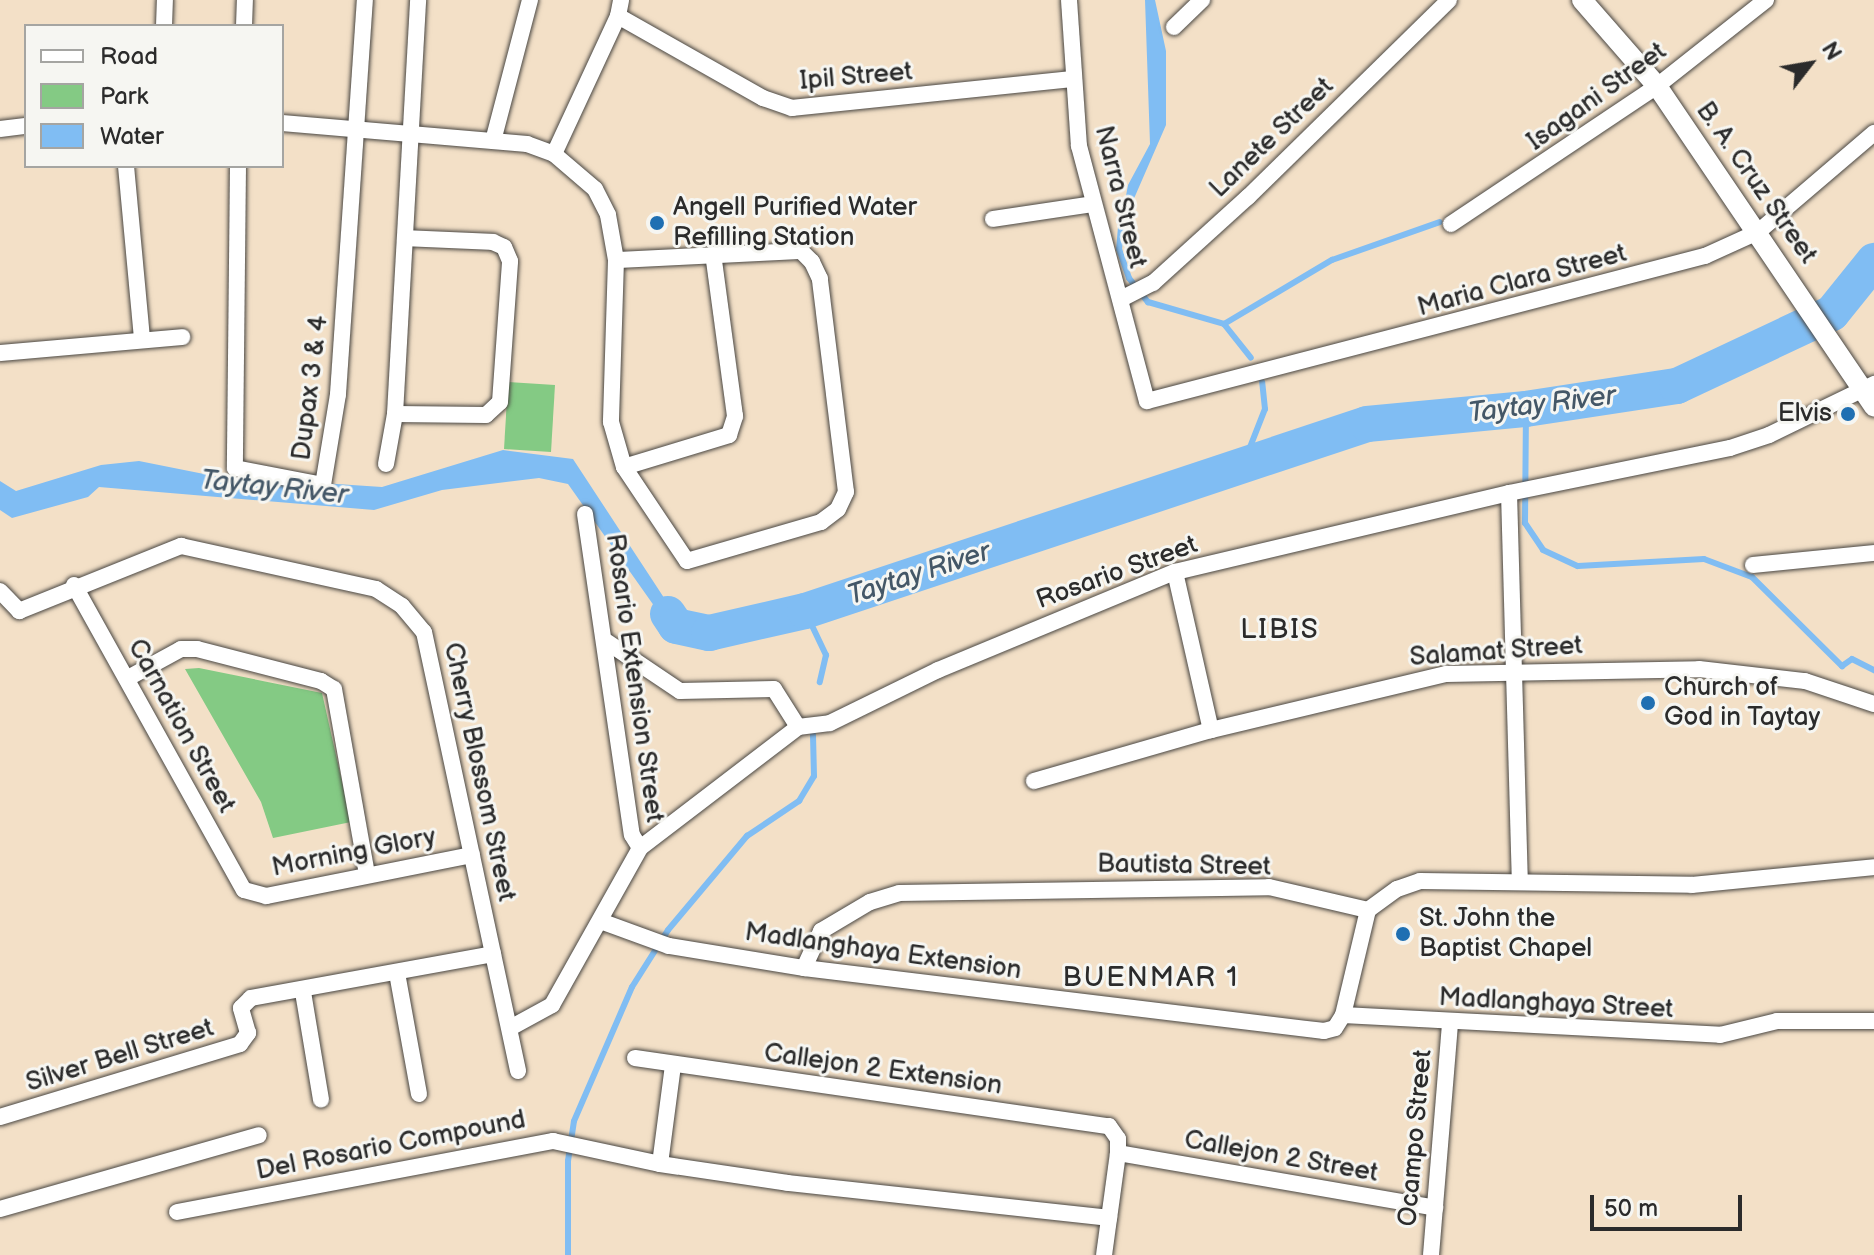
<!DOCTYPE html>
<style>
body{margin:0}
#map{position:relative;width:1874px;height:1255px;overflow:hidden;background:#f3e0c7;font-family:"Balsamiq Sans",sans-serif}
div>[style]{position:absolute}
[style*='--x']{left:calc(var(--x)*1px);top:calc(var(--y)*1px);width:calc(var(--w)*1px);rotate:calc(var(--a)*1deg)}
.green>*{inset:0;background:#84ca84}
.water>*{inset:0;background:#80bdf3}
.stream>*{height:6px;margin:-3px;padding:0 3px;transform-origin:3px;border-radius:3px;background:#80bdf3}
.river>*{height:36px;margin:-18px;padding:0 18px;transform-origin:18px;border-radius:18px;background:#80bdf3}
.roads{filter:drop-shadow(0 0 2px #494642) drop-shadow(0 0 2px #494642)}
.minor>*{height:16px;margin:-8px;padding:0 8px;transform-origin:8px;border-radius:8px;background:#fff}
.tertiary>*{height:20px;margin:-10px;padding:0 10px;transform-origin:10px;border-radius:10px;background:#fff}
.dots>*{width:22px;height:22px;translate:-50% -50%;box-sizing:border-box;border:4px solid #f6f6f2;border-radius:50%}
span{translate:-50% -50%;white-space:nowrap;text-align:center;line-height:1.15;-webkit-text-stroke:6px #f6f6f2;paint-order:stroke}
.street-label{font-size:26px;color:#2b2b2b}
.poi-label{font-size:26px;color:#2b2b2b}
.left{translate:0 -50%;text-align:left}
.right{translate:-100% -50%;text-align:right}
.water-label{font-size:28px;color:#445767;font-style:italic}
.neighbourhood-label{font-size:28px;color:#2b2b2b;letter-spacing:2px}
.legend{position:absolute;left:24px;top:24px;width:260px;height:144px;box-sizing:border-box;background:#f6f6f2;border:2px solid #a5a5a2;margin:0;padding:10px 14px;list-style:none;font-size:24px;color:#2b2b2b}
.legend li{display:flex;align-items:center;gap:16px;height:40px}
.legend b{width:40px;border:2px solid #a5a5a2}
.north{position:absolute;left:1770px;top:24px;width:80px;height:80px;-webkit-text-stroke:6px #f6f6f2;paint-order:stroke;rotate:59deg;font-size:22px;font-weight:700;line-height:32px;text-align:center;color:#2b2b2b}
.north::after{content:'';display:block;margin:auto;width:28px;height:36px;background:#2b2b2b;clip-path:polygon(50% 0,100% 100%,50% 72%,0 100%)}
.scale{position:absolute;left:1590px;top:1195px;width:152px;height:36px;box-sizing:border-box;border:4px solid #2b2b2b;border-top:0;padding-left:10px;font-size:24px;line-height:28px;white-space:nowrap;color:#2b2b2b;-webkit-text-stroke:6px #f6f6f2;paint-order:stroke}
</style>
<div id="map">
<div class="green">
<i style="clip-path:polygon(508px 382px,555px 385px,551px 452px,504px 449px)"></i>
<i style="clip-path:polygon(199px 668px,322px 693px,351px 822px,273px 838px,261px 802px,185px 669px)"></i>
</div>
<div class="water">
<i style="clip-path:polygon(1145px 0,1155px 0,1166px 51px,1166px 125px,1119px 233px,1128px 185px,1150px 144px)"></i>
<i style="clip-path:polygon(503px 450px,573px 459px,674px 613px,688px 626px,709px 633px,669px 627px,568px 484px,539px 478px,442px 490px,374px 510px,99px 487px,88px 497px,12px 518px,0 510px,0 481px,16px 491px,101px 465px,139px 461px,214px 476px,382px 487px)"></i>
</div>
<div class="stream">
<i style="--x:1121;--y:227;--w:22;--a:95"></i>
<i style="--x:1119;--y:249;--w:31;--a:71"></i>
<i style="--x:1129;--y:278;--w:31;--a:52"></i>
<i style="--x:1148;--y:302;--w:79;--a:16.1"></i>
<i style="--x:1224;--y:324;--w:43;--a:51.5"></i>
<i style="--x:1224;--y:324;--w:126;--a:-30.7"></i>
<i style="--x:1332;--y:260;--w:114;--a:-19.4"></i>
<i style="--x:1526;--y:409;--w:114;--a:90.5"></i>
<i style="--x:1525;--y:523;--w:32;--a:56"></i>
<i style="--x:1543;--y:550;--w:38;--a:25"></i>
<i style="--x:1578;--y:566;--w:126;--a:-3.2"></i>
<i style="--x:1704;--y:559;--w:51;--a:20.6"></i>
<i style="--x:1752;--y:577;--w:127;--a:44.7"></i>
<i style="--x:1842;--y:666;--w:12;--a:-35"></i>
<i style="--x:1852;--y:659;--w:25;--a:27"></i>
<i style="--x:1243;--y:465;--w:60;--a:-68.6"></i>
<i style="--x:1265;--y:409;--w:27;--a:-96"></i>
<i style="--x:805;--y:611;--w:49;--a:64.5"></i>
<i style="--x:826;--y:655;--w:28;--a:103"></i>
<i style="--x:568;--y:1255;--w:94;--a:-90"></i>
<i style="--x:568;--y:1161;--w:40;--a:-81.5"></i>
<i style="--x:574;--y:1121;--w:146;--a:-66.6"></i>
<i style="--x:632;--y:987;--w:67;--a:-57.7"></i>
<i style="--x:668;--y:930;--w:123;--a:-50"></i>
<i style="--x:747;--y:836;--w:63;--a:-33.9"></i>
<i style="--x:799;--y:801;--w:29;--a:-59"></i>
<i style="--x:814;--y:776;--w:41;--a:-91.4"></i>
</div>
<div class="river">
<i style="--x:668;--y:614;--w:14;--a:56"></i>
<i style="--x:676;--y:626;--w:34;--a:12"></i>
<i style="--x:709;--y:633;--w:98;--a:-12.9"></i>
<i style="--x:805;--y:611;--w:592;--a:-18.4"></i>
<i style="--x:1367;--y:424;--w:160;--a:-5.4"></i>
<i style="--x:1526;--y:409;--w:153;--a:-8.7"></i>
<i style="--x:1677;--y:386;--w:171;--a:-25.2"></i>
<i style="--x:1832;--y:313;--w:67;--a:-51.1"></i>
</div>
<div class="roads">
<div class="minor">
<i style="--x:1069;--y:0;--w:146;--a:86.1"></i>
<i style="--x:1079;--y:146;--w:264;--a:75.1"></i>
<i style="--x:1147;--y:401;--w:577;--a:-14.57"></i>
<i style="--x:1705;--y:256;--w:58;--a:-24.4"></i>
<i style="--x:1758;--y:232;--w:153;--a:-40.5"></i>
<i style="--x:618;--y:16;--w:167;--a:29.5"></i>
<i style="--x:763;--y:98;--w:31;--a:19"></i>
<i style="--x:792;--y:108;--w:281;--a:-5.9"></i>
<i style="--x:164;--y:26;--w:26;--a:-88"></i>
<i style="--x:244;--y:26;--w:26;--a:-88"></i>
<i style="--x:1174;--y:27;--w:39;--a:-44"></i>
<i style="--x:282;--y:123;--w:246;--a:4.9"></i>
<i style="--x:527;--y:144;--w:29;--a:20"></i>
<i style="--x:554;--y:154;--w:54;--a:40.5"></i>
<i style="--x:595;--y:189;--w:29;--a:63"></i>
<i style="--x:608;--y:215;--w:46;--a:79.9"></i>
<i style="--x:616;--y:260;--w:162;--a:91.8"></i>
<i style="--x:611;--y:422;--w:47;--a:73.9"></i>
<i style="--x:624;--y:467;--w:113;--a:56.2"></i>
<i style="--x:687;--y:561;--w:140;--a:-16.2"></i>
<i style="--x:821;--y:522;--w:21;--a:-37"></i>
<i style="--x:838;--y:509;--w:19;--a:-65"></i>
<i style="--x:846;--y:492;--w:215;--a:-97"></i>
<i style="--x:820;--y:279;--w:19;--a:-115"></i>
<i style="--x:812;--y:262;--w:16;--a:-135"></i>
<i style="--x:801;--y:251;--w:185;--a:177.2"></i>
<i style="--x:0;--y:129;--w:26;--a:-7"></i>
<i style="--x:493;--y:141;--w:146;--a:-75.3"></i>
<i style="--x:554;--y:154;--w:152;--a:-65.1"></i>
<i style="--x:618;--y:16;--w:16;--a:-79"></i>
<i style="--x:126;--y:166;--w:174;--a:84.7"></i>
<i style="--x:238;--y:166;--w:302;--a:90.6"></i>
<i style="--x:235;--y:468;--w:90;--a:10.9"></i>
<i style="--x:323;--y:485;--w:92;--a:-80.6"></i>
<i style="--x:338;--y:394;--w:395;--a:-86.1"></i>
<i style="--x:993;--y:219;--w:101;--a:-8.5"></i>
<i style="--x:1451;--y:224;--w:248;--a:-33.8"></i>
<i style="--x:1657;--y:86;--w:139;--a:-38.3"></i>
<i style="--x:1121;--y:299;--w:36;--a:-27"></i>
<i style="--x:1153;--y:283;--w:128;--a:-42.2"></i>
<i style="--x:1248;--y:197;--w:281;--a:-44.4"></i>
<i style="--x:0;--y:353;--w:183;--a:-5"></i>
<i style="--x:395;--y:414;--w:91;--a:0.6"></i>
<i style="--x:486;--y:415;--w:19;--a:-43"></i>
<i style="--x:500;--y:402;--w:141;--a:-85.9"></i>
<i style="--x:510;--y:261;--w:15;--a:-113"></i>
<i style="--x:504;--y:247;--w:12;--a:-156"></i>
<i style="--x:493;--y:242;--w:88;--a:-177.4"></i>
<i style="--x:386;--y:464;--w:51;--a:-79.8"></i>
<i style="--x:395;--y:414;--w:415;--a:-86.8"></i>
<i style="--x:624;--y:467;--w:110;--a:-16.9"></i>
<i style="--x:729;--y:435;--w:20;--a:-72"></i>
<i style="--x:735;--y:416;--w:163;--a:-97.7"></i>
<i style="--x:1509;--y:493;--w:388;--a:88.4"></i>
<i style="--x:585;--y:514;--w:324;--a:81.7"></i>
<i style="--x:632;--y:835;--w:15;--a:58"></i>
<i style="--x:1753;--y:565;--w:122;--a:-5.7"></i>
<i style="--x:1175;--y:572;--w:162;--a:77.2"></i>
<i style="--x:74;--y:585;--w:349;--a:60.9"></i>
<i style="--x:244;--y:890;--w:23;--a:15"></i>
<i style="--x:266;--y:896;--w:210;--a:-11.3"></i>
<i style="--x:0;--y:591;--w:28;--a:46"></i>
<i style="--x:19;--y:611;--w:175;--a:-21.9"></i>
<i style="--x:181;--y:546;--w:200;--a:12.4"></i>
<i style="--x:376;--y:589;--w:31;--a:33"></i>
<i style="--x:402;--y:606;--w:34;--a:50"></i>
<i style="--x:424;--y:632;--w:449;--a:77.9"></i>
<i style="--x:607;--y:642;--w:88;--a:33.9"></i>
<i style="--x:680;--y:691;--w:94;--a:-1.2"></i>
<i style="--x:774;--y:689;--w:45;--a:57.7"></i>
<i style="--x:128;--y:678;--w:60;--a:-28.7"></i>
<i style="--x:181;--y:649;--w:16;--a:0"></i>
<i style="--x:197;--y:649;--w:128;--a:14.5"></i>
<i style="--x:321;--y:681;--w:15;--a:32"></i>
<i style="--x:334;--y:689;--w:189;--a:79.9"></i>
<i style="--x:1034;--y:781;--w:184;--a:-16.1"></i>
<i style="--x:1211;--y:730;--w:242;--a:-13.4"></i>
<i style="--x:1446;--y:674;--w:253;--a:-1.1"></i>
<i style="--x:1699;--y:669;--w:107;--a:6.5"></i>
<i style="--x:1805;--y:681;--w:73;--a:18.4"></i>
<i style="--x:603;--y:922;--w:70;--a:20"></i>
<i style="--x:669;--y:946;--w:137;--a:9.3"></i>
<i style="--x:804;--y:968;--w:524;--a:6.91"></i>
<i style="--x:1324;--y:1031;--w:11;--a:-15"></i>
<i style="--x:1335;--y:1028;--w:15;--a:-58"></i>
<i style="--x:1343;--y:1015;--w:108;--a:-76.6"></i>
<i style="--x:804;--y:968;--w:41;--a:-65.3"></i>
<i style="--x:821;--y:931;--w:57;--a:-30.6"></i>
<i style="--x:870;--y:902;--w:30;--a:-17"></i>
<i style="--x:899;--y:893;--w:370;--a:-0.9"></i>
<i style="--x:1269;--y:887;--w:102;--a:13.1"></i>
<i style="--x:1368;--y:910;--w:36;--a:-36"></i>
<i style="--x:1397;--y:889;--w:24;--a:-19"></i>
<i style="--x:1420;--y:881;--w:272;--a:0.8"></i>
<i style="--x:1692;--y:885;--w:183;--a:-5.6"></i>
<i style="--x:397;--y:973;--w:123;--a:79.7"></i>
<i style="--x:303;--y:992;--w:109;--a:80.5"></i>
<i style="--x:1343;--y:1015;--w:378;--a:3"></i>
<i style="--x:1720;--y:1035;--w:59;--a:-13.8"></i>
<i style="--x:1777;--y:1021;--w:97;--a:0"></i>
<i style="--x:510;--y:1028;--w:48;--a:-28.7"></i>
<i style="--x:552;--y:1005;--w:180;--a:-60.7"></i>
<i style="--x:640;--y:848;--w:199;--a:-37.4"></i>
<i style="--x:798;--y:727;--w:32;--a:-7"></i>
<i style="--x:830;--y:723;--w:120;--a:-26.1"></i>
<i style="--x:938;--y:670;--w:256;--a:-22.5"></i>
<i style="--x:1175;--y:572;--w:343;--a:-13.3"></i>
<i style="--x:1509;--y:493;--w:226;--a:-11.5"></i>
<i style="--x:1730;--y:448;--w:41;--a:-18.4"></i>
<i style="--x:1769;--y:435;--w:117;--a:-25.9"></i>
<i style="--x:635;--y:1058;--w:479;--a:8.2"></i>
<i style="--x:1109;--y:1126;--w:16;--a:55"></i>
<i style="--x:1118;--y:1139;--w:14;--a:90"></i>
<i style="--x:1118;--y:1153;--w:103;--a:97.8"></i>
<i style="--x:0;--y:1117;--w:251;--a:-16.9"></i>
<i style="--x:240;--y:1044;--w:14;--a:-54"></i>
<i style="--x:248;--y:1033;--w:26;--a:-106"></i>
<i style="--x:241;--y:1008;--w:14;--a:-45"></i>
<i style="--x:251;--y:998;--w:246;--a:-10.3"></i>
<i style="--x:1118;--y:1153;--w:322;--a:9.8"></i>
<i style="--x:660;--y:1164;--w:100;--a:-82.5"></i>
<i style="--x:0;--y:1209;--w:269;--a:-15.9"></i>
<i style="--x:177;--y:1212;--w:383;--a:-10.7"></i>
<i style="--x:553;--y:1141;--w:109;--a:12.1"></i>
<i style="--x:660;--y:1164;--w:129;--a:8.4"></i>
<i style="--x:788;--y:1183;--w:323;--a:6.2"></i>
<i style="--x:1431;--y:1255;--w:232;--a:-85.3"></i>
</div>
<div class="tertiary">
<i style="--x:1582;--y:0;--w:114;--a:48.9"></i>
<i style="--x:1657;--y:86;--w:387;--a:55.9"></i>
</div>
</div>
<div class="dots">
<i style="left:657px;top:223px;background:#1f6fb2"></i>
<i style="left:1848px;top:414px;background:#1f6fb2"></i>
<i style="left:1648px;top:703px;background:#1f6fb2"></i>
<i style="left:1403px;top:934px;background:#1f6fb2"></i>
</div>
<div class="street-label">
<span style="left:856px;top:77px;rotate:-5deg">Ipil Street</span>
<span style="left:1597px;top:97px;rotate:-36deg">Isagani Street</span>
<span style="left:1272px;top:138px;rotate:-44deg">Lanete Street</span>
<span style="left:1756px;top:183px;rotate:55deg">B. A. Cruz Street</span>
<span style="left:1120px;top:197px;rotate:76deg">Narra Street</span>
<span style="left:1522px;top:281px;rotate:-15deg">Maria Clara Street</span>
<span style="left:311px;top:388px;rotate:-83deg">Dupax 3 &amp; 4</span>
<span style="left:1117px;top:573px;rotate:-20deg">Rosario Street</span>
<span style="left:1496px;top:652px;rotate:-4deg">Salamat Street</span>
<span style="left:634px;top:678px;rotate:82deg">Rosario Extension Street</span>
<span style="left:181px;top:726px;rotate:61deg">Carnation Street</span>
<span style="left:479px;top:772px;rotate:78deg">Cherry Blossom Street</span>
<span style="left:354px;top:853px;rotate:-11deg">Morning Glory</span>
<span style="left:1184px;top:866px;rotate:1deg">Bautista Street</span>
<span style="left:883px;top:952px;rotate:8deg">Madlanghaya Extension</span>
<span style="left:1556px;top:1004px;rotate:3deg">Madlanghaya Street</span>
<span style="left:120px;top:1056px;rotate:-17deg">Silver Bell Street</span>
<span style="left:883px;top:1070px;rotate:8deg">Callejon 2 Extension</span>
<span style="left:1416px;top:1138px;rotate:-85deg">Ocampo Street</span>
<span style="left:391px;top:1146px;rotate:-11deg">Del Rosario Compound</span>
<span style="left:1281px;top:1157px;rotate:10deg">Callejon 2 Street</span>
</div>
<div class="poi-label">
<span class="left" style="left:673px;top:223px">Angell Purified Water<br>Refilling Station</span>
<span class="right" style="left:1832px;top:414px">Elvis</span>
<span class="left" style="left:1664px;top:703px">Church of<br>God in Taytay</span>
<span class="left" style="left:1419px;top:934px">St. John the<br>Baptist Chapel</span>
</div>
<div class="water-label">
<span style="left:1542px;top:405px;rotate:-7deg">Taytay River</span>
<span style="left:274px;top:488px;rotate:6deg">Taytay River</span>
<span style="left:919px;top:574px;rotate:-18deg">Taytay River</span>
</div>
<div class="neighbourhood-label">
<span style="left:1280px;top:630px">LIBIS</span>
<span style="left:1151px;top:978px">BUENMAR 1</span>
</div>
<ul class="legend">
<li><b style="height:10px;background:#fff"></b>Road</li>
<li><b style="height:22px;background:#84ca84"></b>Park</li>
<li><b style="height:22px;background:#80bdf3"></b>Water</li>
</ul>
<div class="north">N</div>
<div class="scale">50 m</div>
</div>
